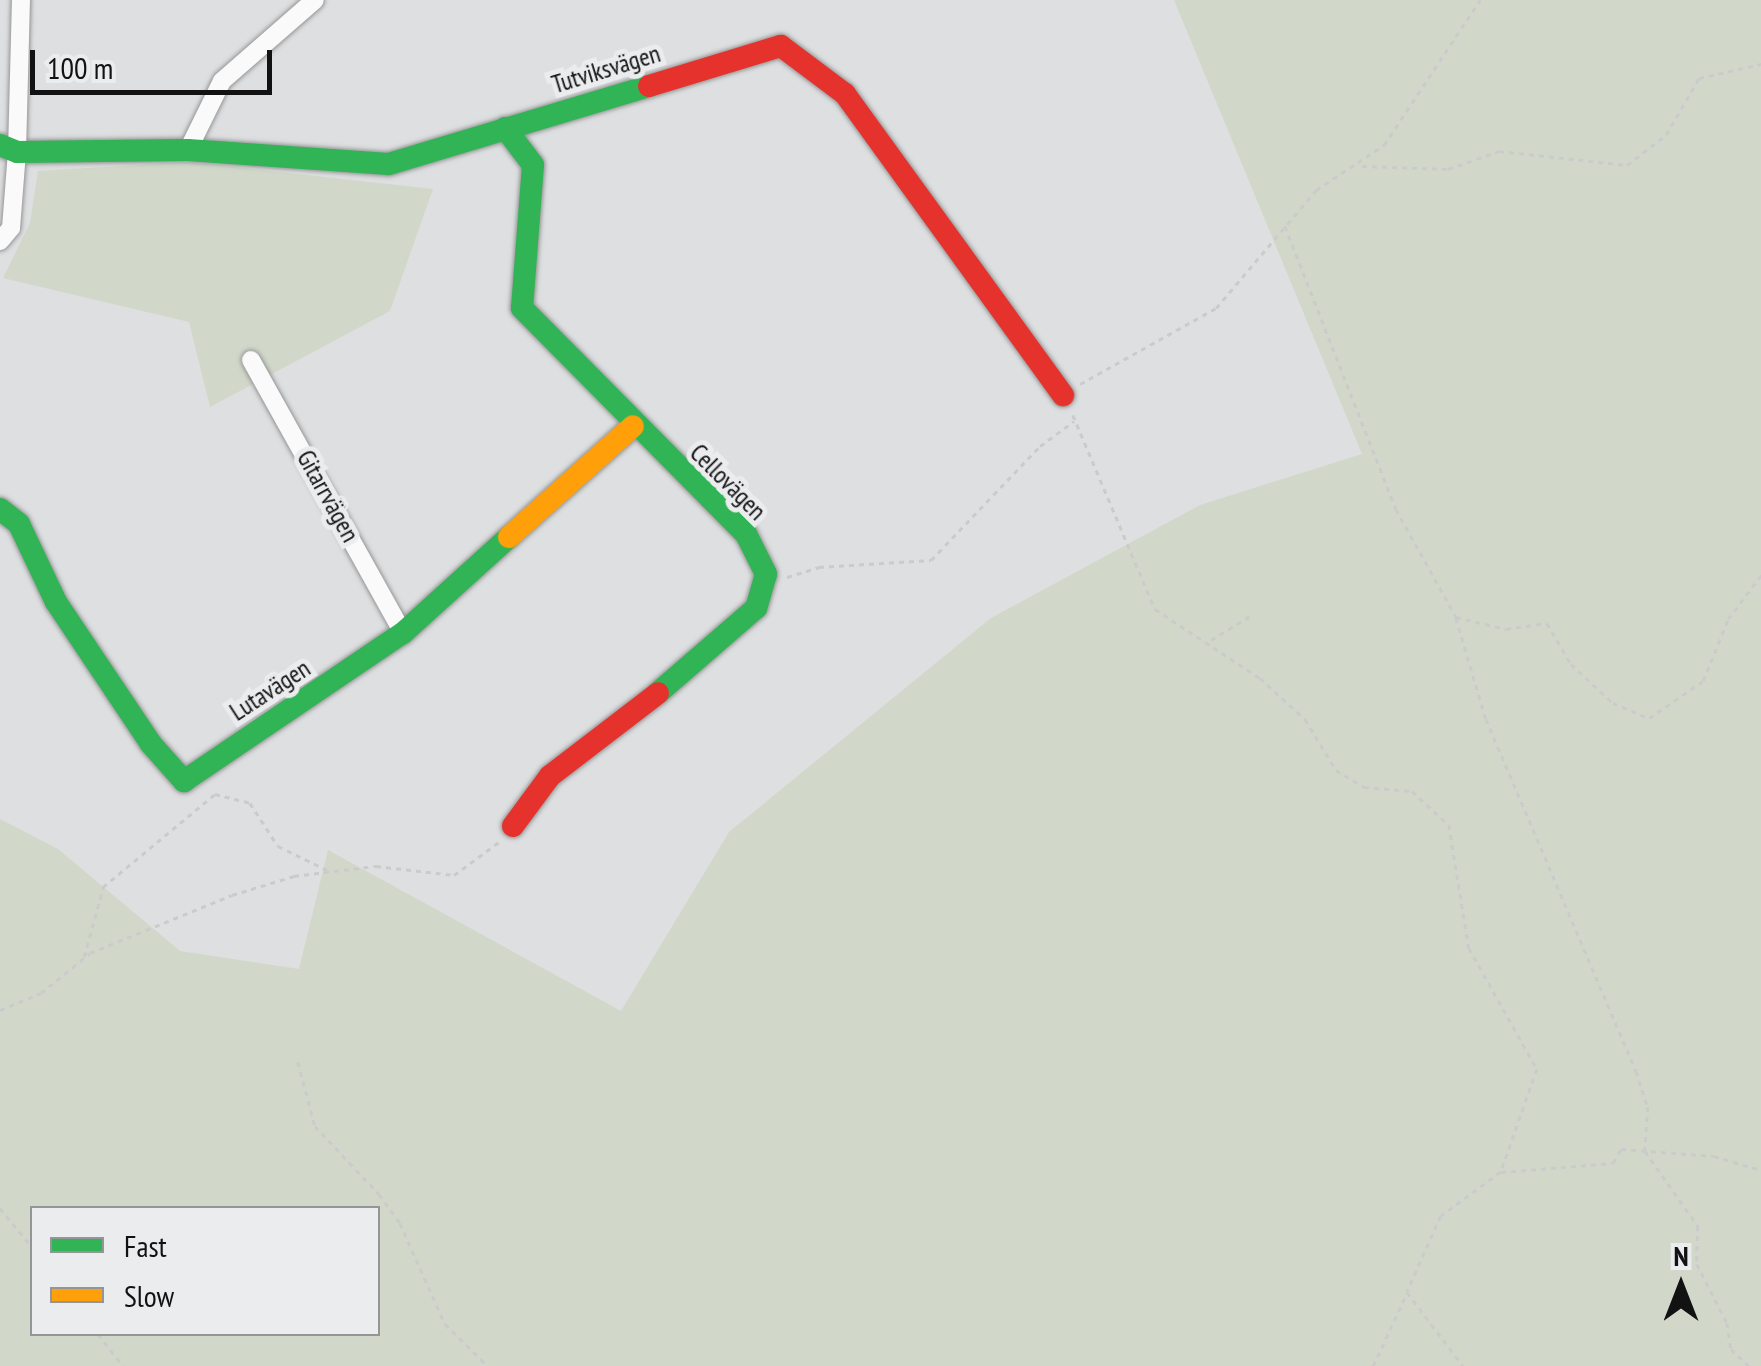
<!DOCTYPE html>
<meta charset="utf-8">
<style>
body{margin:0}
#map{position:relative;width:1761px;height:1366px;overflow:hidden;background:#dedfe0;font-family:"PT Sans Narrow",sans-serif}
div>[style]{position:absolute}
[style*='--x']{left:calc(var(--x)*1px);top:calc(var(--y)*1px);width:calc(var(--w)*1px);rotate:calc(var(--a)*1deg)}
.green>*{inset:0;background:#d1d8c9}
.path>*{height:2.5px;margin-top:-1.25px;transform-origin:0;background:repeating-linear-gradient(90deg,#cbcbcc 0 5px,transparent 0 10px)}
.roads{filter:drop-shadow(0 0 2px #969697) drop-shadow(0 0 2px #969697)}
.street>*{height:18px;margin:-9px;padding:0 9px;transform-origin:9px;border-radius:9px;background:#fafafa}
.fast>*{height:22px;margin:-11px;padding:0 11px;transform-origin:11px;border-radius:11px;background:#30b455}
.slow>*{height:22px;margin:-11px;padding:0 11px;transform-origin:11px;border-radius:11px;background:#ff9f0a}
.jam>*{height:22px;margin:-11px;padding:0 11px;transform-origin:11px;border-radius:11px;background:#e5322d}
span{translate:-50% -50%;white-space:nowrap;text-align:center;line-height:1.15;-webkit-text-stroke:10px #eaecee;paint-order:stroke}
.street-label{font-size:25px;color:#121213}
.legend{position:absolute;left:30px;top:1206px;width:350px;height:130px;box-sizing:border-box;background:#eaecee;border:2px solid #949596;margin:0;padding:12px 18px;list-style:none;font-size:30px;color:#121213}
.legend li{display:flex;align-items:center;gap:20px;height:50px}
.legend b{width:50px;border:2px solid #949596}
.north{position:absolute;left:1631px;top:1236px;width:100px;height:100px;-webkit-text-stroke:8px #eaecee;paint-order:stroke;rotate:0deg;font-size:28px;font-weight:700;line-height:40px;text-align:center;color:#121213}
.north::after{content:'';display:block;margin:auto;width:35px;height:45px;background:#121213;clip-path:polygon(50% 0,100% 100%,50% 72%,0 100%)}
.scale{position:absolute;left:30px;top:50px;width:242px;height:45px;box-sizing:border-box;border:5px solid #121213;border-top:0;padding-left:12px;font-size:30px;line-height:35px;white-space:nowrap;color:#121213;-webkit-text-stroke:8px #eaecee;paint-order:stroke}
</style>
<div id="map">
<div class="green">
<i style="clip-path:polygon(evenodd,1174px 0,1761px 0,1761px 1366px,0 1366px,0 819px,58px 849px,180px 951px,299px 969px,328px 850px,621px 1011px,729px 832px,991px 618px,1200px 505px,1362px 454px,1174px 0,32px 1208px,378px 1208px,378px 1334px,32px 1334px,32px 1208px)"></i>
<i style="clip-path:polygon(188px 162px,433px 189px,390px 311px,210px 407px,189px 322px,3px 278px,30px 223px,38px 171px)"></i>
</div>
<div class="path">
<i style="--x:1362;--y:166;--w:86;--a:2"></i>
<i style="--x:1448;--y:169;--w:54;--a:-19.4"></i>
<i style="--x:1499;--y:151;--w:129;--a:6.2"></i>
<i style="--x:1627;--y:165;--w:49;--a:-37.6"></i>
<i style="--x:1666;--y:135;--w:66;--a:-59.9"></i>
<i style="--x:1699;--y:78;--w:64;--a:-12.7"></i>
<i style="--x:1285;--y:226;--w:304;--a:68.6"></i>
<i style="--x:1396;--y:509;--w:124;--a:60.9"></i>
<i style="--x:1456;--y:617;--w:51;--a:13.5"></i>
<i style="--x:1506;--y:629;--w:41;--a:-8.3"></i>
<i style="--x:1547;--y:623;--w:48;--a:59.7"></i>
<i style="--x:1571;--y:664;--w:57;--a:42.9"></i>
<i style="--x:1613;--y:703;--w:39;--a:23"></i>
<i style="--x:1649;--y:718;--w:65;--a:-34.4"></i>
<i style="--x:1703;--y:681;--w:67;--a:-68"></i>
<i style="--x:1728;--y:619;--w:55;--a:-53.1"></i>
<i style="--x:1080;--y:384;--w:156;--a:-29.2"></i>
<i style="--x:1216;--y:308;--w:155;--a:-49.7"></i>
<i style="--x:1316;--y:190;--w:82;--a:-33.5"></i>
<i style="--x:1384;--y:145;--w:174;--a:-56.5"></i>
<i style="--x:1073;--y:415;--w:211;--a:67.1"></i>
<i style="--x:1155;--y:609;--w:126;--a:33.3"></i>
<i style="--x:1260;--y:678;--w:61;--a:42.3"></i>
<i style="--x:1305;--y:719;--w:60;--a:58.7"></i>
<i style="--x:1336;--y:770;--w:33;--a:31"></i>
<i style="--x:1364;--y:787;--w:48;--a:4.8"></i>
<i style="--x:1412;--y:791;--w:50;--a:42.6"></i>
<i style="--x:1449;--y:825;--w:125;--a:80.8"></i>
<i style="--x:1469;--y:948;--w:139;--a:60.7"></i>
<i style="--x:1537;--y:1069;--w:109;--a:109.3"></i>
<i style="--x:1501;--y:1172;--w:74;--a:143.7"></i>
<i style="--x:1441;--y:1216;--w:83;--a:114.1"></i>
<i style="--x:1407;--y:1292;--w:93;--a:52.9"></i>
<i style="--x:787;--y:577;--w:34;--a:-17"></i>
<i style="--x:819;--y:567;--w:112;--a:-3.6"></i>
<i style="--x:931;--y:560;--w:158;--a:-46.3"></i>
<i style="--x:1040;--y:446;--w:42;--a:-36.3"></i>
<i style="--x:1456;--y:618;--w:105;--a:73.5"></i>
<i style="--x:1486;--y:719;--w:383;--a:66.9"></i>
<i style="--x:1636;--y:1071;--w:38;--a:72"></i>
<i style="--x:1648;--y:1107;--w:44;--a:93.9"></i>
<i style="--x:1645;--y:1151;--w:92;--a:54.8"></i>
<i style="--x:1698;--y:1226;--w:38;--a:92"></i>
<i style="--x:1697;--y:1264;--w:66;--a:63"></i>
<i style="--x:1727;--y:1323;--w:26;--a:81"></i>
<i style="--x:1731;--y:1349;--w:25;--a:43"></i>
<i style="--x:1211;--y:640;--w:46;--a:-31.6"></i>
<i style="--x:84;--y:957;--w:73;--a:-74.8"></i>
<i style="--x:103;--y:887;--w:146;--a:-39.7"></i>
<i style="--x:215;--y:794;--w:36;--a:14"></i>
<i style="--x:250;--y:803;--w:51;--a:56.9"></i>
<i style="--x:278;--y:846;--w:55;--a:26.1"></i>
<i style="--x:0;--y:1010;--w:44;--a:-22.5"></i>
<i style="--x:41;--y:993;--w:63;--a:-39.2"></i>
<i style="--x:90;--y:953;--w:153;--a:-22.2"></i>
<i style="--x:232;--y:895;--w:65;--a:-17"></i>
<i style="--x:294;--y:876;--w:83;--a:-7"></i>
<i style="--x:376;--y:866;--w:79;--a:6.6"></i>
<i style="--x:454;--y:875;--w:56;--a:-36.3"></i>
<i style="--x:298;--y:1062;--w:66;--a:75.1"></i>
<i style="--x:315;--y:1126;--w:93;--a:46.7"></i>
<i style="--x:379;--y:1194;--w:36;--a:54"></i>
<i style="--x:400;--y:1223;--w:111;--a:66"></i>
<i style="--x:445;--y:1324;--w:60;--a:44.3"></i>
<i style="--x:1501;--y:1172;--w:112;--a:-4.6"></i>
<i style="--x:1613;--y:1163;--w:16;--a:-60"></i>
<i style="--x:1621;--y:1149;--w:93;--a:4.3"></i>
<i style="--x:1714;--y:1156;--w:49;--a:16.6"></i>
<i style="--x:0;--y:1208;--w:50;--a:50.6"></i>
<i style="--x:98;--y:1334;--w:41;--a:52"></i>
<i style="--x:1373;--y:1366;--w:78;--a:-65.1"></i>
</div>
<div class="roads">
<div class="street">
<i style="--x:188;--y:150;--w:77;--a:-63.8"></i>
<i style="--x:222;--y:81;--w:123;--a:-41.1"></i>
<i style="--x:0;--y:241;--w:17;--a:-50"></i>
<i style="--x:11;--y:228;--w:76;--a:-85.5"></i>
<i style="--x:17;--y:152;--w:152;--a:-88.5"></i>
<i style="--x:251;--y:360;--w:312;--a:60.9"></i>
</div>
<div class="fast">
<i style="--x:505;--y:128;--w:46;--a:52.9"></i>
<i style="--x:533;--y:165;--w:143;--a:94.4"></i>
<i style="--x:522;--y:308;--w:318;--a:45.3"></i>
<i style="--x:746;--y:534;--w:45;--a:63.4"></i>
<i style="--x:766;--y:574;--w:35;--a:106"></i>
<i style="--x:756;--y:608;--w:130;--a:139.1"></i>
<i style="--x:0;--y:145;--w:18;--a:22"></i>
<i style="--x:17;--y:152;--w:171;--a:-0.7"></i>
<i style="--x:188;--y:150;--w:201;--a:4"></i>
<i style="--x:389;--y:164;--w:271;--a:-16.7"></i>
<i style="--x:0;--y:509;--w:24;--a:38"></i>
<i style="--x:19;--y:524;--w:86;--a:64.6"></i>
<i style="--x:56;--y:602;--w:171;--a:56.2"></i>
<i style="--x:151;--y:744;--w:50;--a:48.3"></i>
<i style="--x:184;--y:781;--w:264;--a:-34.1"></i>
<i style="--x:403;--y:633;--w:143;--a:-42.2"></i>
</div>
<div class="slow">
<i style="--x:509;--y:537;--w:166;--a:-41.8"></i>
</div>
<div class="jam">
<i style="--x:649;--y:86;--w:138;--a:-16.9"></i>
<i style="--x:781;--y:46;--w:80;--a:36.9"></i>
<i style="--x:845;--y:94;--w:372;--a:54.1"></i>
<i style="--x:513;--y:826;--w:62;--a:-53.5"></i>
<i style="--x:550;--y:776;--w:136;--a:-37.5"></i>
</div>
</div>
<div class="street-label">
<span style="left:606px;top:69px;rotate:-17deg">Tutviksvägen</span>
<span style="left:728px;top:482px;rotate:45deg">Cellovägen</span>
<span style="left:328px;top:496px;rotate:61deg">Gitarrvägen</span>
<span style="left:270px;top:690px;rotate:-33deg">Lutavägen</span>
</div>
<ul class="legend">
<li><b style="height:12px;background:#30b455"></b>Fast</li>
<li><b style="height:12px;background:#ff9f0a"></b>Slow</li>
</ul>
<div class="north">N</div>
<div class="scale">100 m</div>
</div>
